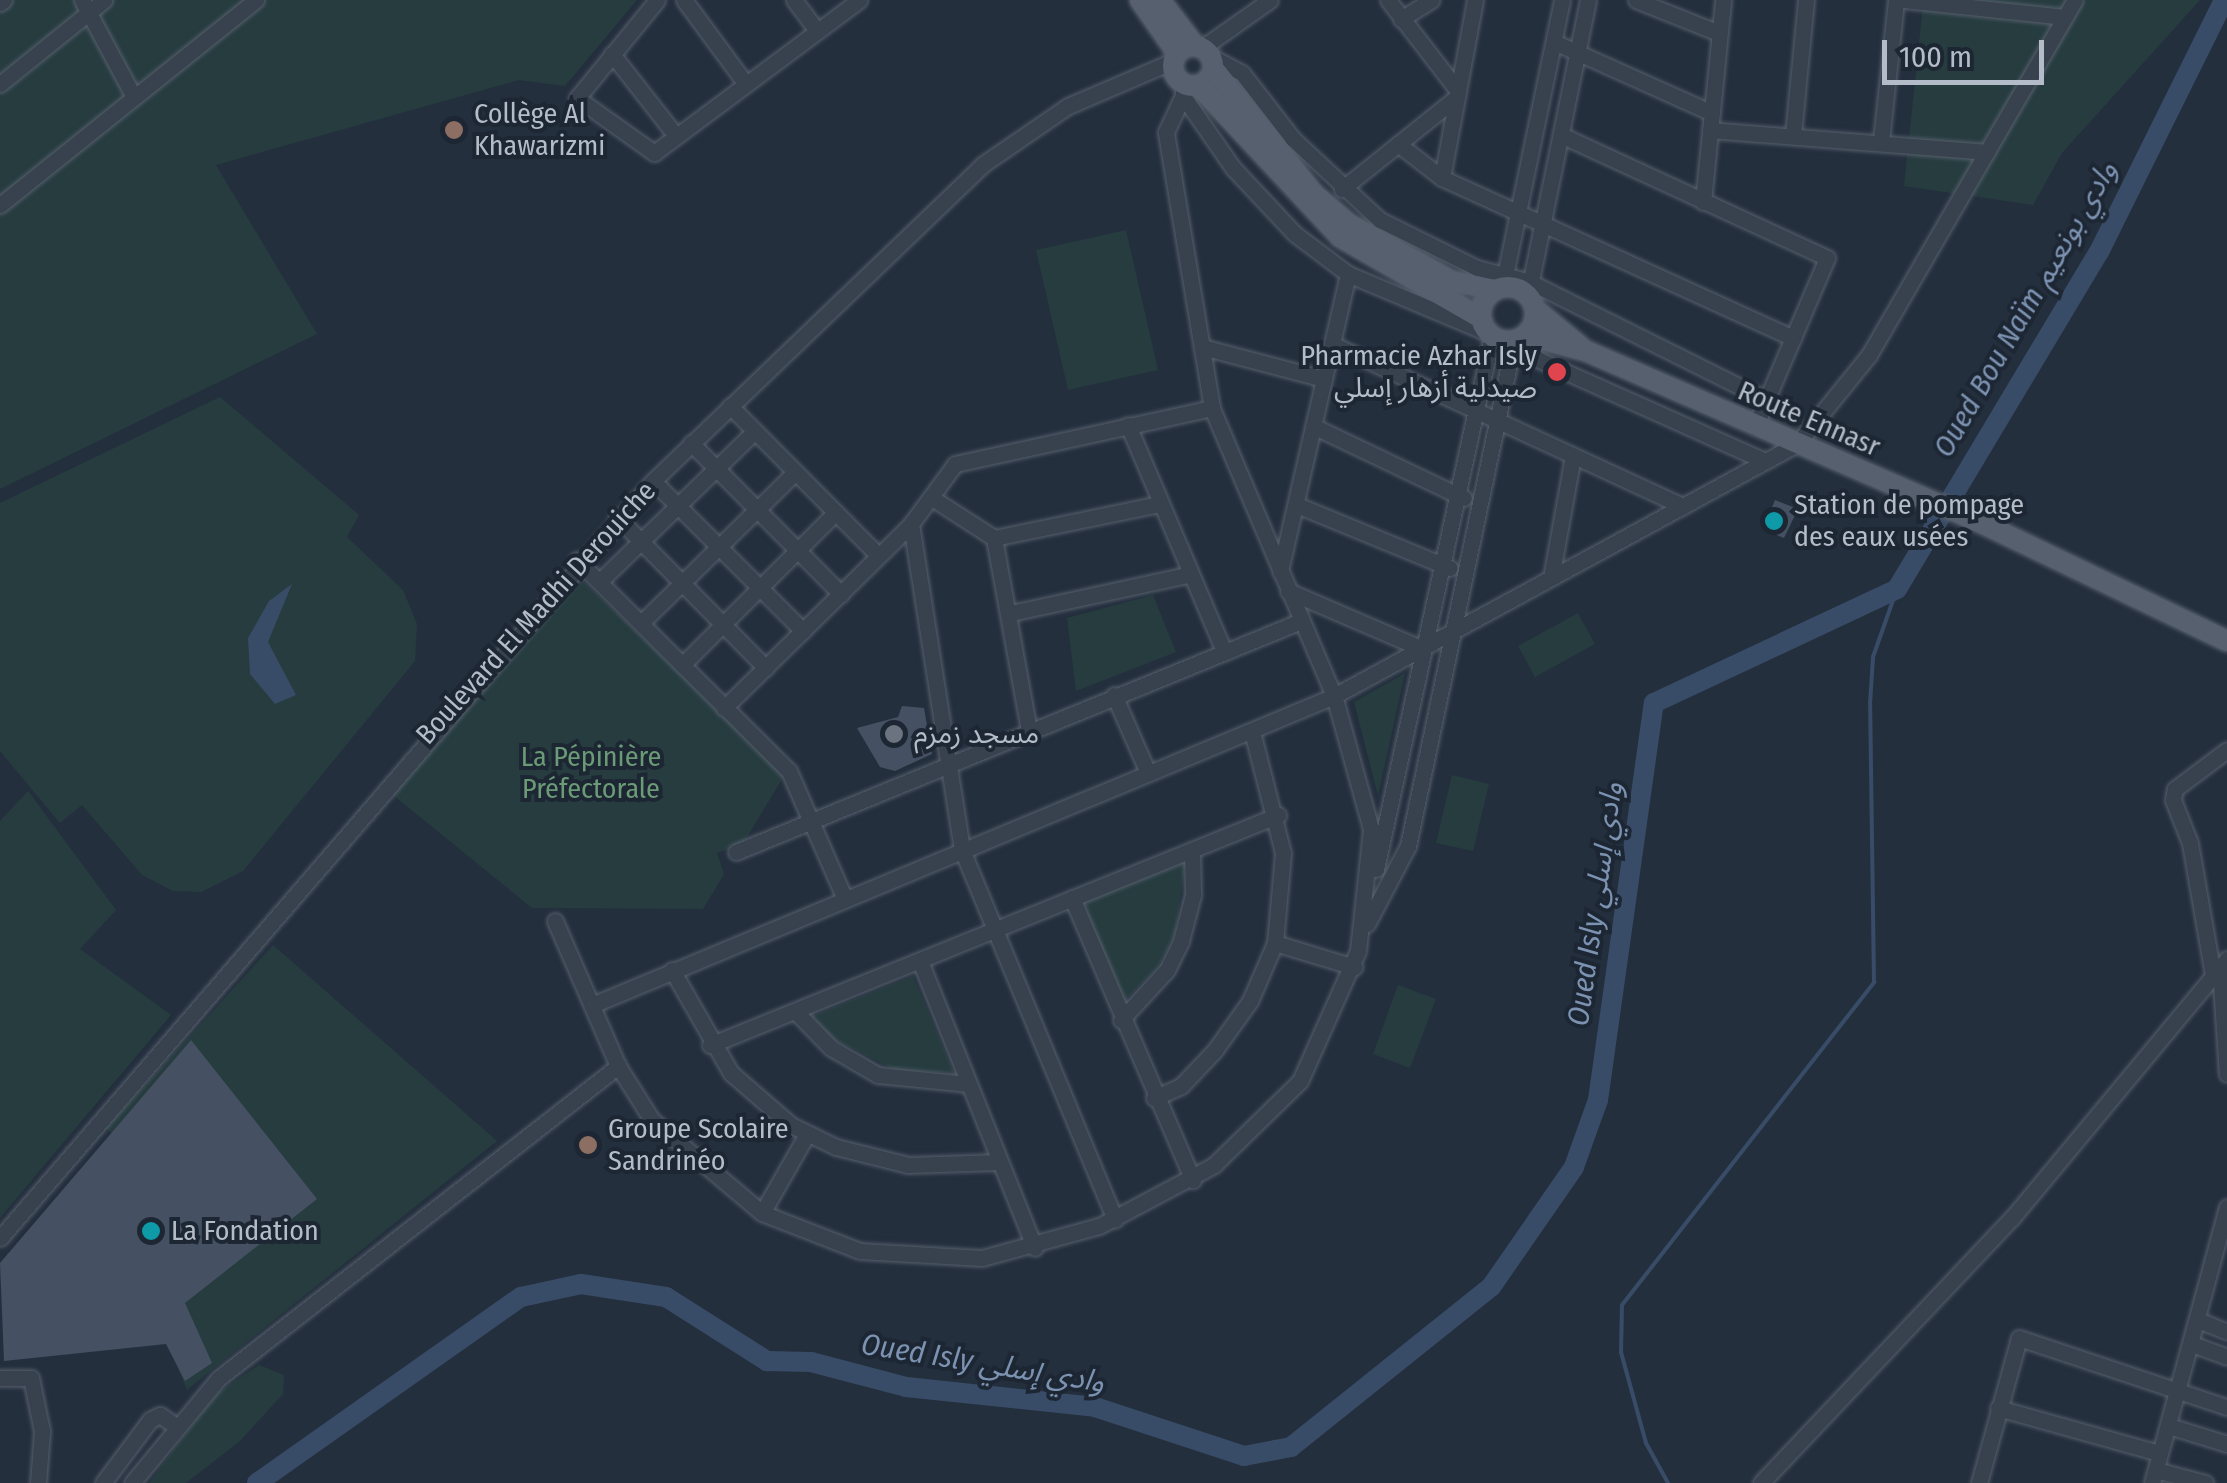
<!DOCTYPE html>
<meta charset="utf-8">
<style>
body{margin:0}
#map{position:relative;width:2227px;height:1483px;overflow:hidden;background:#242f3e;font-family:"Fira Sans Condensed","Noto Sans Arabic",sans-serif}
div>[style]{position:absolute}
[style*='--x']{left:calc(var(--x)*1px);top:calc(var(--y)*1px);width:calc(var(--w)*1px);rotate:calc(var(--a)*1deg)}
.green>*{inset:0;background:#263c3f}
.water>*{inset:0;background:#394c67}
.stream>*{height:4px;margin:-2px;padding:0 2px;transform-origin:2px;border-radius:2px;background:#394c67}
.river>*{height:20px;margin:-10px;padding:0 10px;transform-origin:10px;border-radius:10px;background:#394c67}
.building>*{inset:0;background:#455162}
.roads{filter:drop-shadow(0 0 2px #565f6c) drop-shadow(0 0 2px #565f6c)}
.minor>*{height:15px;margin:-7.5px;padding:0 7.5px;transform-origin:7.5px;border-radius:7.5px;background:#38414e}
.major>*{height:20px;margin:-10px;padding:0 10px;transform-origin:10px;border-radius:10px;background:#56606e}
.major>.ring{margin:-10px;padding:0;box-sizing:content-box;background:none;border:20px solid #56606e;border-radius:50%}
.dots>*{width:28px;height:28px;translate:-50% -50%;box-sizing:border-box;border:5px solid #1d2633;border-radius:50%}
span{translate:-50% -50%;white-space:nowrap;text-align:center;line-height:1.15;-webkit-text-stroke:8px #1d2633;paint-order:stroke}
.poi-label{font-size:28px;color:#b4bcc9}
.left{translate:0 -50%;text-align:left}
.right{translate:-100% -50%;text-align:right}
.street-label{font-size:28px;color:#b4bcc9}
.park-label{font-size:28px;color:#6b9a76}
.water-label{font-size:30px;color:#7c92b1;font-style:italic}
.scale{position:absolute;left:1882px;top:40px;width:162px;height:45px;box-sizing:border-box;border:5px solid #b4bcc9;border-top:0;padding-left:12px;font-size:30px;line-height:35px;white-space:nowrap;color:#b4bcc9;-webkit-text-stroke:8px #1d2633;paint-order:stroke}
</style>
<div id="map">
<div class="green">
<i style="clip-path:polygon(0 0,637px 0,565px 86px,519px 80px,216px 165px,317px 334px,0 489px)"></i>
<i style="clip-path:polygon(1893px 0,2200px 0,2062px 153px,2033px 205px,1904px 186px,1923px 5px)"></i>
<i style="clip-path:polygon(1126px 230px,1158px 370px,1068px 390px,1036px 250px)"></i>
<i style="clip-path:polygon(220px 397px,359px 515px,347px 537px,403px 590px,417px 624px,415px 661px,243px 871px,201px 892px,173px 891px,142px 875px,82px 805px,60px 823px,0 751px,0 503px)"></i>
<i style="clip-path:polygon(581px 579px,785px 774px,743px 844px,717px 853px,724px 874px,703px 909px,532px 908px,393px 795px)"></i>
<i style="clip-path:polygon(1153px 595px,1176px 652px,1076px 691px,1067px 618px)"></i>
<i style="clip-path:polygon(1578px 613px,1595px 644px,1535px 677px,1518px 646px)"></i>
<i style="clip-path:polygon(1405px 673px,1378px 796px,1354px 702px)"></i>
<i style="clip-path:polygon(1452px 775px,1489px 784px,1473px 851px,1436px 843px)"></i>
<i style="clip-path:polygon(28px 791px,116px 910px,80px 949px,171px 1015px,0 1218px,0 821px)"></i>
<i style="clip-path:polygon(1186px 860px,1175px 934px,1157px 968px,1117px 1008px,1083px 901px)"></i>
<i style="clip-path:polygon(273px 945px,497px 1141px,187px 1390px,164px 1336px,171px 1193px,106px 1128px)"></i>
<i style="clip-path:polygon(913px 976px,954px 1073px,895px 1070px,830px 1037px,812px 1016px)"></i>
<i style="clip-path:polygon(1398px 985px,1436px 999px,1410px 1068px,1373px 1054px)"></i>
<i style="clip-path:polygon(259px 1365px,284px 1375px,283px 1394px,240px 1441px,186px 1483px,149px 1483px,214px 1395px)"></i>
</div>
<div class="water">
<i style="clip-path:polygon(292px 584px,268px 642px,296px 695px,275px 704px,250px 674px,248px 638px,269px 601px)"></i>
</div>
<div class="stream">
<i style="--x:1668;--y:1483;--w:46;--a:-118.8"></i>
<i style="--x:1646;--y:1443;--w:94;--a:-105.4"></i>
<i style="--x:1621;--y:1352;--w:47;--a:-88.8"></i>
<i style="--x:1622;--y:1305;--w:410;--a:-52"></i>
<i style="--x:1874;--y:982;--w:278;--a:-90.8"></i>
<i style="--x:1870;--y:704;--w:47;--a:-86.3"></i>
<i style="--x:1873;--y:657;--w:72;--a:-70.6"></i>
</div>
<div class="river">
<i style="--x:257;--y:1483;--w:323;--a:-35.2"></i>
<i style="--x:521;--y:1297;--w:61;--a:-12.2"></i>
<i style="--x:581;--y:1284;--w:86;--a:8.7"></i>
<i style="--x:666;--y:1297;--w:120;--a:32.4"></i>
<i style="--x:767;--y:1361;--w:44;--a:1.3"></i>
<i style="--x:811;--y:1362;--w:98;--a:14.7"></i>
<i style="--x:906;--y:1387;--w:190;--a:6"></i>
<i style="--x:1095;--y:1407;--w:157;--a:18.2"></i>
<i style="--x:1244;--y:1456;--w:48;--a:-10.8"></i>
<i style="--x:1291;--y:1447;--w:256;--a:-38.7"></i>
<i style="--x:1491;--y:1287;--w:146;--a:-55.3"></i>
<i style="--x:1574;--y:1167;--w:71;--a:-70.3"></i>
<i style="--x:1598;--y:1100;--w:401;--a:-82"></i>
<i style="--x:1654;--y:703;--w:268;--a:-25.1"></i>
<i style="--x:1897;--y:589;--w:393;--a:-59.1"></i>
<i style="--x:2099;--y:252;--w:281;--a:-63.6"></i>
</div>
<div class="building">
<i style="clip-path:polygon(1775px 500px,1798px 509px,1784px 538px,1763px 529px)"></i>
<i style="clip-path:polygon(902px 706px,924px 708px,932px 754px,895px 771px,880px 767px,857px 728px,898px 717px)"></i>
<i style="clip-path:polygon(191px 1040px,317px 1199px,185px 1303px,212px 1363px,185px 1381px,166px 1344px,4px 1361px,0 1263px)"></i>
</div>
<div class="roads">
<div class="minor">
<i style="--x:82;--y:0;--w:110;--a:61.8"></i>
<i style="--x:657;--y:0;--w:127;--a:129.2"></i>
<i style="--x:577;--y:98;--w:95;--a:35.5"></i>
<i style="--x:654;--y:153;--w:256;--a:-36.7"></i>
<i style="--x:684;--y:0;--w:104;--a:53.6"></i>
<i style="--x:794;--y:0;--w:39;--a:53"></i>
<i style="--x:1388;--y:0;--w:115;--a:52.4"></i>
<i style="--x:1636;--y:0;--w:89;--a:21.7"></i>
<i style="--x:1904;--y:0;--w:162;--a:6"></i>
<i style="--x:0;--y:3;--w:5;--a:-37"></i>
<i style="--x:1401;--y:19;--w:36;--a:-32"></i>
<i style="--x:1554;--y:42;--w:173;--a:24.2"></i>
<i style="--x:1202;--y:48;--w:83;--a:-35.2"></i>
<i style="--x:612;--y:54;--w:104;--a:52"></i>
<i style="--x:1210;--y:56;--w:36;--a:28"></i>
<i style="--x:1242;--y:73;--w:83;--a:52.3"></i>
<i style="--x:1293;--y:139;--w:119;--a:43"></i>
<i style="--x:1380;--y:220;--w:108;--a:26.3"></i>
<i style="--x:1477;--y:268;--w:55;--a:14.8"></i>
<i style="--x:1530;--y:282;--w:265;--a:26.5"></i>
<i style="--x:1183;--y:83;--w:13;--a:90"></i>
<i style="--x:1183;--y:96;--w:88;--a:55.2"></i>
<i style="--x:1233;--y:168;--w:91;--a:46.8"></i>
<i style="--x:1295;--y:234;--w:66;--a:37"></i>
<i style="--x:1348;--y:274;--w:152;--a:22.9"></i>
<i style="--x:0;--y:84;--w:134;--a:-38.9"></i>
<i style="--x:1710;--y:130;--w:278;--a:4.5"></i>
<i style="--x:1561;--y:135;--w:293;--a:24.8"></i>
<i style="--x:1827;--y:258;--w:184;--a:113.1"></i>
<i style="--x:1793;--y:135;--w:136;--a:-84.5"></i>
<i style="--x:1881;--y:141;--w:142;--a:-83.9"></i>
<i style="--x:1398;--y:144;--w:56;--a:37.7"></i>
<i style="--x:1442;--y:178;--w:386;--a:24.5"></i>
<i style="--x:1442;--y:178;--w:181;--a:-79.5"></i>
<i style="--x:1342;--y:189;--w:147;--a:-38.7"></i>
<i style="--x:1703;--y:202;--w:203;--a:-84.3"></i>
<i style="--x:0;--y:205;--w:328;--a:-38.7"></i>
<i style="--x:1503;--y:285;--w:291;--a:-78.3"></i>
<i style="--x:1528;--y:295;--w:301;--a:-78.5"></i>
<i style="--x:1521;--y:338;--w:26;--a:53"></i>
<i style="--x:1537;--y:359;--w:250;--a:24.1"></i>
<i style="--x:1332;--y:344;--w:387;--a:24.8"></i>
<i style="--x:1202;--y:347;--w:126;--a:14.7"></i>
<i style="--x:730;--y:406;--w:211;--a:45.2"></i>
<i style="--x:1128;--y:425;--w:246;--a:67"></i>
<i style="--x:1313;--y:426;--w:167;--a:25.5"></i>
<i style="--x:691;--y:443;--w:213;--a:45.2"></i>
<i style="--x:653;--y:481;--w:212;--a:45"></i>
<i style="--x:932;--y:498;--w:74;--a:32.8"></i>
<i style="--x:994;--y:538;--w:196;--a:79.7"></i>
<i style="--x:1297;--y:505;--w:165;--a:22.4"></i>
<i style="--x:617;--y:517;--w:212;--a:45.4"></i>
<i style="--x:911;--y:524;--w:330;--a:81.1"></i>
<i style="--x:962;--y:850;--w:400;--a:67.5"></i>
<i style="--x:994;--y:538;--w:168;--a:-11.6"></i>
<i style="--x:577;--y:560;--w:299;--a:44.9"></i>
<i style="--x:789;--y:771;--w:140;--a:66.4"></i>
<i style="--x:1280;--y:571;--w:305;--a:-77.1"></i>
<i style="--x:1551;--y:578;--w:124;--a:-79.8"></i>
<i style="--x:600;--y:581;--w:214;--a:-44.1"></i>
<i style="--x:1288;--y:591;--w:142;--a:23.3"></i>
<i style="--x:1011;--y:613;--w:184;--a:-12.2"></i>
<i style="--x:641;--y:623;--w:214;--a:-44.4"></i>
<i style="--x:682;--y:665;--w:216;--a:-44.8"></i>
<i style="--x:1114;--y:695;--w:85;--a:66.4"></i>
<i style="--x:724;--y:708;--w:262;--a:-44.5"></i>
<i style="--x:911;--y:524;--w:74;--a:-53.7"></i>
<i style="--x:955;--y:464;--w:263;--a:-12.3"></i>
<i style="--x:736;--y:852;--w:610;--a:-22.24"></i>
<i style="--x:1376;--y:869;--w:545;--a:-77.72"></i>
<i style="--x:1072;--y:898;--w:307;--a:66.8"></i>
<i style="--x:555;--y:921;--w:158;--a:66.5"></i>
<i style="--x:618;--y:1066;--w:64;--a:57.8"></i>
<i style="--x:652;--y:1120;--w:144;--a:40.2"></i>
<i style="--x:762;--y:1213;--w:105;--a:21.2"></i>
<i style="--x:860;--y:1251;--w:122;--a:3.3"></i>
<i style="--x:982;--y:1258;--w:121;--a:-15.3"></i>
<i style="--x:1099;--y:1226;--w:130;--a:-27.9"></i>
<i style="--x:1214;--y:1165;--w:120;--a:-44.3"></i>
<i style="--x:1300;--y:1081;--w:142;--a:-66"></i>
<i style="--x:1358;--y:951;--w:123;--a:-83.9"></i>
<i style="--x:1371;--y:829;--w:138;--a:-105.5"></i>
<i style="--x:1334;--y:696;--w:313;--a:-113"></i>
<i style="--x:1212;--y:408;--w:280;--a:-99.5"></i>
<i style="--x:1166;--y:132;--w:40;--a:-65"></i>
<i style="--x:1367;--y:924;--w:88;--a:-62.3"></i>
<i style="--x:1408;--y:846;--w:516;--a:-78.15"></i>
<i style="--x:1275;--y:943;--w:83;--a:16.9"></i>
<i style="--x:920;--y:961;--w:309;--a:68.2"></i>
<i style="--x:2220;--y:967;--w:107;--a:86.3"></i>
<i style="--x:672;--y:970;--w:119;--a:60.2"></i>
<i style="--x:731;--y:1073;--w:79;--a:40.9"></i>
<i style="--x:791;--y:1125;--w:50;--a:26.1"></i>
<i style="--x:836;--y:1147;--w:74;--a:14"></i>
<i style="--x:908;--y:1165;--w:91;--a:-1.9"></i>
<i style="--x:2213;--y:975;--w:134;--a:-99.9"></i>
<i style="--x:2190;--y:843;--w:46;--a:-111.6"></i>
<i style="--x:2173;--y:800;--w:11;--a:-80"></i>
<i style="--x:2175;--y:789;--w:65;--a:-36.9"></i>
<i style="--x:592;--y:1005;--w:804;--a:-22.61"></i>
<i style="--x:1334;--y:696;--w:527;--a:-28.56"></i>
<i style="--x:1797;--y:444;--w:114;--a:-51"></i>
<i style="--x:1869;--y:355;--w:410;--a:-59.9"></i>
<i style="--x:796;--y:1012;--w:50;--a:45.8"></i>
<i style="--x:831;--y:1048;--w:54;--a:29.9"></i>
<i style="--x:878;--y:1075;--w:90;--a:5.7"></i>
<i style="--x:1121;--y:1020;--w:68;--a:-47.4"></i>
<i style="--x:1167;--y:970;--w:32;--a:-64"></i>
<i style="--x:1181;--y:941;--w:48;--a:-75.4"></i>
<i style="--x:1193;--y:895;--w:45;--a:-91.3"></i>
<i style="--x:710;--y:1045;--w:613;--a:-22.04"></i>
<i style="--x:1154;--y:1098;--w:30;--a:-24"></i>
<i style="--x:1181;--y:1086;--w:50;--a:-46.6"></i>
<i style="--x:1215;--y:1050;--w:60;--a:-54.5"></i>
<i style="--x:1250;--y:1001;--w:63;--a:-66.7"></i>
<i style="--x:1275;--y:943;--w:90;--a:-84.9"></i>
<i style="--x:1283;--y:853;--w:126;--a:-104.3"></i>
<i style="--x:762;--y:1213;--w:91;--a:-60.3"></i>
<i style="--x:0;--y:1238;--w:1000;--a:-49.22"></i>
<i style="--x:653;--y:481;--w:456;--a:-43.8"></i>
<i style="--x:982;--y:165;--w:104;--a:-34.5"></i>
<i style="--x:1068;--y:106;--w:114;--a:-23.2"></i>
<i style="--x:2198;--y:1320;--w:31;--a:22"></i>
<i style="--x:2192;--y:1344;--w:37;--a:20"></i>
<i style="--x:0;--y:1378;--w:31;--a:0"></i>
<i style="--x:31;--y:1378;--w:54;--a:78.3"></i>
<i style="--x:42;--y:1431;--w:52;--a:94.4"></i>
<i style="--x:1998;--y:1408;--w:167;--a:15.6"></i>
<i style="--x:2169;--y:1426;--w:61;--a:17.2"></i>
<i style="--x:2156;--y:1470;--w:51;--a:14.9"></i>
<i style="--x:103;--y:1483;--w:79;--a:-53.3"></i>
<i style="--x:150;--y:1420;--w:11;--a:-27"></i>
<i style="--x:160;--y:1415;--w:19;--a:35"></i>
<i style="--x:132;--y:1483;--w:136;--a:-50.4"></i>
<i style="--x:219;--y:1378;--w:507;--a:-38.02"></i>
<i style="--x:1761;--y:1483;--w:365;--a:-46.6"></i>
<i style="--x:2012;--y:1218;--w:337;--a:-50.3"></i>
<i style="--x:1979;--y:1483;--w:150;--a:-74.6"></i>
<i style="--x:2019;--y:1338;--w:219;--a:18.4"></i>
<i style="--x:2152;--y:1483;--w:286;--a:-74.8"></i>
</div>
<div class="major">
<i style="--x:1140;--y:0;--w:65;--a:55.1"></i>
<i style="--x:1160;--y:0;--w:58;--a:52.7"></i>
<i class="ring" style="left:1173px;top:46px;width:20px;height:20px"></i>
<i style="--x:1213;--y:68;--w:160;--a:51.3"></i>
<i style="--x:1313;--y:193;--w:48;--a:40.7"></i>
<i style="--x:1349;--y:224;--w:118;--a:29"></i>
<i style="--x:1452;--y:281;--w:44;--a:11.8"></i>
<i style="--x:1198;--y:85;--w:208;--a:46.9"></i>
<i style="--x:1340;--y:237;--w:163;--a:29.9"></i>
<i class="ring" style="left:1481px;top:287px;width:34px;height:34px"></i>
<i style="--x:1535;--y:309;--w:60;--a:39.6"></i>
<i style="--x:1525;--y:335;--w:63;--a:14.7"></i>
<i style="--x:1586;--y:351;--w:434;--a:23.5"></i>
<i style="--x:1984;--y:524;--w:270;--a:25.7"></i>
</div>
</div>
<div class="dots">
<i style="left:454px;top:130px;background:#8d6e63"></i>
<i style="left:1557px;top:372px;background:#e0444e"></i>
<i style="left:1774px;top:521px;background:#0f9aa8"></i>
<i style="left:894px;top:734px;background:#6b7280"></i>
<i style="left:588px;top:1145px;background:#8d6e63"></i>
<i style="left:151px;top:1231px;background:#0f9aa8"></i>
</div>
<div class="poi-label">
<span class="left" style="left:474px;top:130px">Collège Al<br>Khawarizmi</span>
<span class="right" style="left:1537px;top:372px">Pharmacie Azhar Isly<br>صيدلية أزهار إسلي</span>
<span class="left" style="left:1794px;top:521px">Station de pompage<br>des eaux usées</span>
<span class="left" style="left:914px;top:734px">مسجد زمزم</span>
<span class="left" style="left:608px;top:1145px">Groupe Scolaire<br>Sandrinéo</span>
<span class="left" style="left:171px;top:1231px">La Fondation</span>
</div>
<div class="street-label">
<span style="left:1809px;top:419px;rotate:23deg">Route Ennasr</span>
<span style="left:536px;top:613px;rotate:-48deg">Boulevard El Madhi Derouiche</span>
</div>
<div class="park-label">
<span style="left:591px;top:773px">La Pépinière<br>Préfectorale</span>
</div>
<div class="water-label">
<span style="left:2025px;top:309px;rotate:-60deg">Oued Bou Naïm وادي بونعيم</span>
<span style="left:1595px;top:904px;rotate:-82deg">Oued Isly وادي إسلي</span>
<span style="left:983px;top:1363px;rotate:9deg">Oued Isly وادي إسلي</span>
</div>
<div class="scale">100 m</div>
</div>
